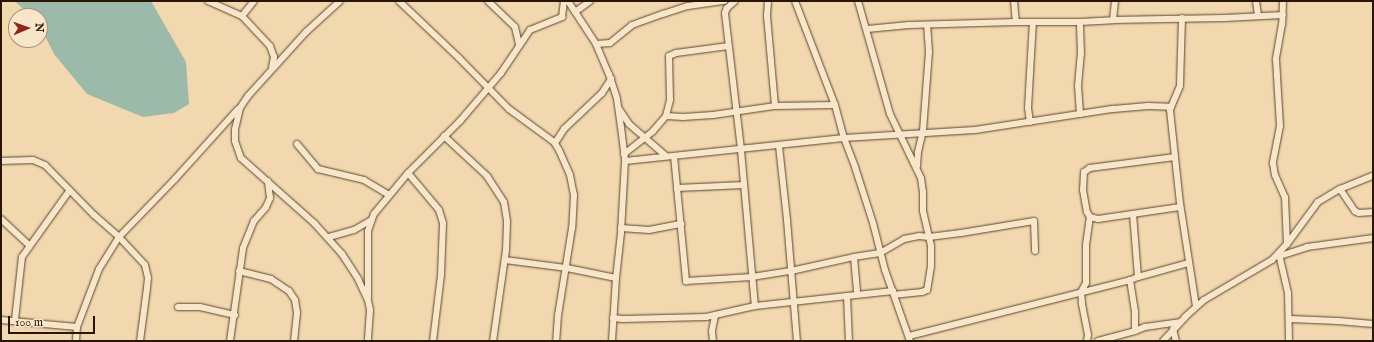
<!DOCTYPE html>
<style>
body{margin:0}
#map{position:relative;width:1374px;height:342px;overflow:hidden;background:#f2d8ae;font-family:"IM FELL English",serif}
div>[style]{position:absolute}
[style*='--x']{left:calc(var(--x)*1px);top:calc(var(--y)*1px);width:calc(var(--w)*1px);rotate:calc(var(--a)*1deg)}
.water>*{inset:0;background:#9bbaaa}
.roads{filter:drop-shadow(0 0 1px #5b462e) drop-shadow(0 0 1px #5b462e)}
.street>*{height:6px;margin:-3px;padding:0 3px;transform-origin:3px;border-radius:3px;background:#f7e6ca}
span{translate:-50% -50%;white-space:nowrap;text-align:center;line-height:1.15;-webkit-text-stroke:3px #f7e6ca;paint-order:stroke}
.frame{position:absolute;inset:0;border:2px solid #291504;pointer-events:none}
.north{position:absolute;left:8px;top:8px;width:40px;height:40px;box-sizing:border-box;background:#f7e6ca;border:1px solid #a5927b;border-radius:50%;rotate:88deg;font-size:11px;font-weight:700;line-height:16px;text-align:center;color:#291504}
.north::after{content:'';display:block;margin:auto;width:14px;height:18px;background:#8f2418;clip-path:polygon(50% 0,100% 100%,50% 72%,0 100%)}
.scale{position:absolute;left:8px;top:316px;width:87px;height:18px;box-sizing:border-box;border:2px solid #291504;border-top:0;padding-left:5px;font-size:12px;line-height:14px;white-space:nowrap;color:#291504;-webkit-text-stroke:3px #f7e6ca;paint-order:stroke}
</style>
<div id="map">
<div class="water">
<i style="clip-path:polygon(15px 1px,151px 1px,186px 62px,189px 104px,174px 113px,143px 117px,87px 94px,54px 54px,40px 26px,40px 16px,30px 16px)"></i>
</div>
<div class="roads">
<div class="street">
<i style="--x:208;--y:1;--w:37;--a:24"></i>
<i style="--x:242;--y:16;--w:41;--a:47"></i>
<i style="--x:270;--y:46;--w:12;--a:70"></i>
<i style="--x:274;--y:57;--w:10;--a:101"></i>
<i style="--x:340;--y:1;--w:46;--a:137.6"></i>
<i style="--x:306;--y:32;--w:86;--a:132.2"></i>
<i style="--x:248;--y:96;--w:14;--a:124"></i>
<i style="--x:240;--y:108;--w:22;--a:103"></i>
<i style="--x:235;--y:129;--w:12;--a:90"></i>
<i style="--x:235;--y:141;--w:18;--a:71"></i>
<i style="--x:241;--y:158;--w:99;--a:41.7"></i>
<i style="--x:315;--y:224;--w:40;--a:48"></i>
<i style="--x:342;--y:254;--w:30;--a:57"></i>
<i style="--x:358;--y:279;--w:23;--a:65"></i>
<i style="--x:368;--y:300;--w:10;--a:79"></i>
<i style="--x:370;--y:310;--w:31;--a:94"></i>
<i style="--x:399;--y:1;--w:83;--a:43.5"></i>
<i style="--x:459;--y:58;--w:71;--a:45.6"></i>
<i style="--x:509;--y:109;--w:56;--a:36.3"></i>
<i style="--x:554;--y:142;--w:9;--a:58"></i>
<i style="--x:559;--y:150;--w:27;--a:66"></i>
<i style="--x:570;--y:175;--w:20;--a:79"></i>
<i style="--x:574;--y:195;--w:33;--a:93"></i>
<i style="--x:572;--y:228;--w:88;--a:99.1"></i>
<i style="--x:558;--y:315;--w:26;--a:94"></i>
<i style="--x:488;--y:1;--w:37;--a:44"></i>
<i style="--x:515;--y:27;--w:18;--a:77"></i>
<i style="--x:568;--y:1;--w:51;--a:56.9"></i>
<i style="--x:596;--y:44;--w:33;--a:67"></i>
<i style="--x:609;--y:74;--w:26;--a:72"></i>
<i style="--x:617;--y:99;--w:28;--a:82"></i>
<i style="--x:621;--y:127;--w:34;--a:83"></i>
<i style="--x:625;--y:161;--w:72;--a:93.2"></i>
<i style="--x:621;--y:233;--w:45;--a:96.3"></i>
<i style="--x:616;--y:278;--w:63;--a:93.6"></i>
<i style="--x:735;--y:1;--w:11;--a:139"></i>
<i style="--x:727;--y:8;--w:5;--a:112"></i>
<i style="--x:725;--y:13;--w:138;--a:83.3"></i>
<i style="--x:741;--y:150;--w:157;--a:84.9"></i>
<i style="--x:768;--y:1;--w:15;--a:94"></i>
<i style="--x:767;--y:16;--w:90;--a:84.9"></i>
<i style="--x:795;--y:1;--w:111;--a:69"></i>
<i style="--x:835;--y:105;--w:34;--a:75"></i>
<i style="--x:844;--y:138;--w:31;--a:69"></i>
<i style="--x:855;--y:167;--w:59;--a:72.2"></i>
<i style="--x:873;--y:223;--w:49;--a:75.7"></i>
<i style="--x:885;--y:270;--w:75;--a:70.6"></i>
<i style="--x:858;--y:1;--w:117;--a:74.2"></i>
<i style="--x:890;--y:114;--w:71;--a:64.2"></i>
<i style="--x:921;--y:178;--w:14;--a:82"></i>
<i style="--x:923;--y:192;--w:19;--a:90"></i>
<i style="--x:923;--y:211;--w:36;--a:77"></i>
<i style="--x:931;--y:246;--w:20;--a:90"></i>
<i style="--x:931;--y:266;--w:24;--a:99"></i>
<i style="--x:927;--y:290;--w:5;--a:158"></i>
<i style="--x:922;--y:292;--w:27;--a:174"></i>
<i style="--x:1014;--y:1;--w:21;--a:85"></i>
<i style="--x:1256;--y:1;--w:14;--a:82"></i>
<i style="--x:1283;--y:1;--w:23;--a:92"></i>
<i style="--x:1282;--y:24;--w:36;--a:100"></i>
<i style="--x:1276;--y:59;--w:67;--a:86.6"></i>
<i style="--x:1280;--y:126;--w:38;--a:101"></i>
<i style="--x:1273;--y:163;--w:12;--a:81"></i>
<i style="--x:1275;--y:175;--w:24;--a:66"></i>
<i style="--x:1285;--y:197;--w:47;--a:87.6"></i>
<i style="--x:575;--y:12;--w:19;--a:-36"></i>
<i style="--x:242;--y:16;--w:19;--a:-51"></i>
<i style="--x:1182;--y:18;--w:68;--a:91.7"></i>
<i style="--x:1180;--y:86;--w:26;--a:113"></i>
<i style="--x:1170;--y:110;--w:94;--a:83.9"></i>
<i style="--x:1180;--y:203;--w:104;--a:81.2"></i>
<i style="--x:1113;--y:20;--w:19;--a:-84"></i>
<i style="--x:867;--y:29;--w:42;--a:-5.4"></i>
<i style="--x:909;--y:25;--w:107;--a:-1.6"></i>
<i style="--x:1016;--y:22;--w:64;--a:0"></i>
<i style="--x:1080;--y:22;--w:33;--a:-3"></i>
<i style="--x:1113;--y:20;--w:112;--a:-1"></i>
<i style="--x:1225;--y:18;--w:58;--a:-3"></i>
<i style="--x:596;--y:44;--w:14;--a:-4"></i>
<i style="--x:610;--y:43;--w:28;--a:-39"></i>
<i style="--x:632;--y:25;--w:33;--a:-20"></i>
<i style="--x:663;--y:14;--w:26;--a:-18"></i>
<i style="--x:688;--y:6;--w:37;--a:-8"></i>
<i style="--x:619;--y:109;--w:18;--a:56"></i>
<i style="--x:629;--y:124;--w:49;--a:40.9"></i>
<i style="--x:1080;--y:114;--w:28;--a:-94"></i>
<i style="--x:1078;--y:86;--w:32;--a:-85"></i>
<i style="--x:1081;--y:54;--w:32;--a:-92"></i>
<i style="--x:666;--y:116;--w:16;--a:-76"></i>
<i style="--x:670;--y:100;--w:44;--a:-91.3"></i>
<i style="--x:669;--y:56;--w:8;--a:-23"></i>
<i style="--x:676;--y:53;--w:53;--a:-7.5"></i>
<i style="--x:1030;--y:122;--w:14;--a:-98"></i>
<i style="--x:1028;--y:108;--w:86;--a:-86.7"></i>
<i style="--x:444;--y:136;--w:59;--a:42.9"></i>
<i style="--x:487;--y:176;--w:31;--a:57"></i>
<i style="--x:504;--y:202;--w:20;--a:81"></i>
<i style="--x:507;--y:222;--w:28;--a:92"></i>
<i style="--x:506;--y:250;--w:92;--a:98.1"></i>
<i style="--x:555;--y:143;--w:17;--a:-57"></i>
<i style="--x:564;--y:129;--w:52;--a:-43.5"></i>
<i style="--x:602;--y:93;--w:17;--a:-57"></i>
<i style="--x:297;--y:144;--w:33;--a:50"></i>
<i style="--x:318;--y:169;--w:47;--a:13.4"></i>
<i style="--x:364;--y:180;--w:29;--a:31"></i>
<i style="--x:779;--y:146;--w:74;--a:83.8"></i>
<i style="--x:787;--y:220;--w:121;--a:85.3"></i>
<i style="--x:624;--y:154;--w:37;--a:-38"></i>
<i style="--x:653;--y:131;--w:20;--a:-49"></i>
<i style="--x:666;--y:116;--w:17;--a:3"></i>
<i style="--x:683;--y:117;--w:30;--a:-4"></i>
<i style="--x:713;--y:115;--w:63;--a:-8.3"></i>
<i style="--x:775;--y:106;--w:60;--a:-1"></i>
<i style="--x:674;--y:156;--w:126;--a:84.5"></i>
<i style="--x:686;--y:281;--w:66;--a:-3.5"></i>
<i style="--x:752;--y:277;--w:39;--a:-9"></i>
<i style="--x:791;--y:271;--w:65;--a:-12.5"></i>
<i style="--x:854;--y:257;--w:26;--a:-9"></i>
<i style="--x:880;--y:253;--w:28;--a:-30"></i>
<i style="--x:904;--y:239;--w:15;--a:-11"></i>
<i style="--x:919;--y:236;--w:10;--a:6"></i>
<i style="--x:929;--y:237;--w:32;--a:-7"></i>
<i style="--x:961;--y:233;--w:74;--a:-9.3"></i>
<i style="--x:1034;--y:221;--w:30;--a:88"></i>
<i style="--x:1175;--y:157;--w:86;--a:172.6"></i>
<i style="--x:1090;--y:168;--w:7;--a:146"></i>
<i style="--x:1084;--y:172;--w:18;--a:93"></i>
<i style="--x:1083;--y:190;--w:22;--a:80"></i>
<i style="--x:1087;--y:212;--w:6;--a:59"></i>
<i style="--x:1090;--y:217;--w:8;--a:14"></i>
<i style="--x:1098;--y:219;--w:83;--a:-8.3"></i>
<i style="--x:1;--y:161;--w:32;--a:-2"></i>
<i style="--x:33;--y:160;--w:13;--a:23"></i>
<i style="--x:45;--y:165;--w:70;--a:45.6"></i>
<i style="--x:94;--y:215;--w:33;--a:41"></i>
<i style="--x:119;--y:237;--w:38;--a:47"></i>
<i style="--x:145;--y:265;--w:13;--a:77"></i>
<i style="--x:148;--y:278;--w:10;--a:96"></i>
<i style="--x:147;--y:288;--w:53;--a:97.5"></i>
<i style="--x:625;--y:161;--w:220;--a:-6"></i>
<i style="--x:844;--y:138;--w:131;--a:-3.5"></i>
<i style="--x:975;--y:130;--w:140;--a:-8.7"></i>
<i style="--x:1113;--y:109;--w:35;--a:-5"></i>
<i style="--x:1148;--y:106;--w:23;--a:2"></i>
<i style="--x:917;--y:166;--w:14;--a:-86"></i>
<i style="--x:918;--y:152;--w:22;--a:-77"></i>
<i style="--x:923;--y:131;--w:79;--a:-85.7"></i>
<i style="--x:929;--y:52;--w:27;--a:-94"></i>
<i style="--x:408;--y:173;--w:48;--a:50"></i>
<i style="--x:439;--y:210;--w:14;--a:73"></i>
<i style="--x:443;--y:223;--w:52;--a:92.2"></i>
<i style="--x:441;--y:275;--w:66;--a:96.9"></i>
<i style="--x:677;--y:188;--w:67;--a:-2.6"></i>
<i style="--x:1340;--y:189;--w:27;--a:56"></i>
<i style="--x:1355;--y:211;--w:4;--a:27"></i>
<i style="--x:1359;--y:213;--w:14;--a:-4"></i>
<i style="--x:1133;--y:214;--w:63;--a:85.5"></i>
<i style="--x:1138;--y:277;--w:9;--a:159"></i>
<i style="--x:1130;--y:280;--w:32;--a:81"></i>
<i style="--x:1135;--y:312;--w:19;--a:90"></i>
<i style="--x:1135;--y:331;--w:11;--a:-22"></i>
<i style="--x:1145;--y:327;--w:35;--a:-8"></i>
<i style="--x:1;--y:219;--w:38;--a:43"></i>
<i style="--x:621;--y:228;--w:28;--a:4"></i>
<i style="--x:649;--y:230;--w:33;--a:-11"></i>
<i style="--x:329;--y:237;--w:26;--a:-16"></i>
<i style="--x:354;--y:230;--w:20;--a:-30"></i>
<i style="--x:1279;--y:254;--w:40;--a:77"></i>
<i style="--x:1288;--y:293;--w:48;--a:88.8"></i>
<i style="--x:1280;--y:256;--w:28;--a:-18"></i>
<i style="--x:1307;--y:247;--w:67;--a:-7.8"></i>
<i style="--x:854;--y:257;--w:37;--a:85"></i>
<i style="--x:505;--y:260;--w:63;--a:7.4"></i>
<i style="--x:567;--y:268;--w:50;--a:11.5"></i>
<i style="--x:239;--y:271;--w:33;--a:14"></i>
<i style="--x:271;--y:279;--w:22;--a:34"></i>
<i style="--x:289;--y:291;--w:11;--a:56"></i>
<i style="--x:295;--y:300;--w:13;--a:81"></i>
<i style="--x:297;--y:313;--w:28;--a:96"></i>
<i style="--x:1138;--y:277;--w:52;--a:-15.6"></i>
<i style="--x:847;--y:296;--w:45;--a:87.5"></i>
<i style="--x:368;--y:297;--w:66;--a:-90"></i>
<i style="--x:368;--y:231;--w:18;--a:-71"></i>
<i style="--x:374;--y:214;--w:53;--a:-50.3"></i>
<i style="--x:408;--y:173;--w:74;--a:-45"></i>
<i style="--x:460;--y:121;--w:63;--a:-49.5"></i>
<i style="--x:501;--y:73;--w:52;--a:-56"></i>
<i style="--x:530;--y:30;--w:35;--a:-22"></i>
<i style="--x:562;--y:17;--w:16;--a:-83"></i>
<i style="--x:178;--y:307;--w:22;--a:0"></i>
<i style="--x:200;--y:307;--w:36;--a:13"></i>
<i style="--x:613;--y:318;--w:10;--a:6"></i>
<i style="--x:623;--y:319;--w:83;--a:-1.4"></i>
<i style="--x:706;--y:317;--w:50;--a:-12.7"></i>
<i style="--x:755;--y:306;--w:139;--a:-6.2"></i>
<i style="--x:1290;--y:319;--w:48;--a:2.4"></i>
<i style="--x:1338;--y:321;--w:35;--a:5"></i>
<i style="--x:1;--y:320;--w:76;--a:5.3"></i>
<i style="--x:15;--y:320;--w:63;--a:-83.7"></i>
<i style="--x:22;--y:257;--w:82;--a:-54.4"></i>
<i style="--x:1173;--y:329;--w:12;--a:76"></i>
<i style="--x:909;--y:336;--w:228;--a:-14.2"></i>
<i style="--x:76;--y:341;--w:14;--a:-86"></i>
<i style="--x:77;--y:327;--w:62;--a:-69.2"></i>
<i style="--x:99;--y:269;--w:38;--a:-58"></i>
<i style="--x:119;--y:237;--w:81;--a:-46"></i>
<i style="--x:175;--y:179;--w:94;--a:-48"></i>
<i style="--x:230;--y:341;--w:94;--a:-82"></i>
<i style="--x:243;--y:248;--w:29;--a:-68"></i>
<i style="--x:254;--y:221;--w:18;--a:-49"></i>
<i style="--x:266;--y:207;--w:10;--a:-66"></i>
<i style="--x:270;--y:198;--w:17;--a:-97"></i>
<i style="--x:713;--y:341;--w:10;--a:-96"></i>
<i style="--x:712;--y:331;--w:16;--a:-79"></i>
<i style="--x:1087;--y:341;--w:6;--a:-81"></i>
<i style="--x:1088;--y:335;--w:33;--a:-101"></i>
<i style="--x:1082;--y:303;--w:11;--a:-95"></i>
<i style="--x:1081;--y:292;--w:10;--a:-61"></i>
<i style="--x:1086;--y:283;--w:38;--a:-90"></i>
<i style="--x:1086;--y:245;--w:28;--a:-82"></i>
<i style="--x:1098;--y:341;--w:38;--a:-15"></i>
<i style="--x:1163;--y:341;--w:33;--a:-47"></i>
<i style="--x:1185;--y:317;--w:25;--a:-42"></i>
<i style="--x:1204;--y:300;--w:79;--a:-30.5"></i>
<i style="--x:1272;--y:260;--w:22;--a:-47"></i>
<i style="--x:1287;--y:244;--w:52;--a:-53.6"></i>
<i style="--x:1318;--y:202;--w:26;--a:-31"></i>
<i style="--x:1340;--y:189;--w:35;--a:-22"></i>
</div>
</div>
<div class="frame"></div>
<div class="north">N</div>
<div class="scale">100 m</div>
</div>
